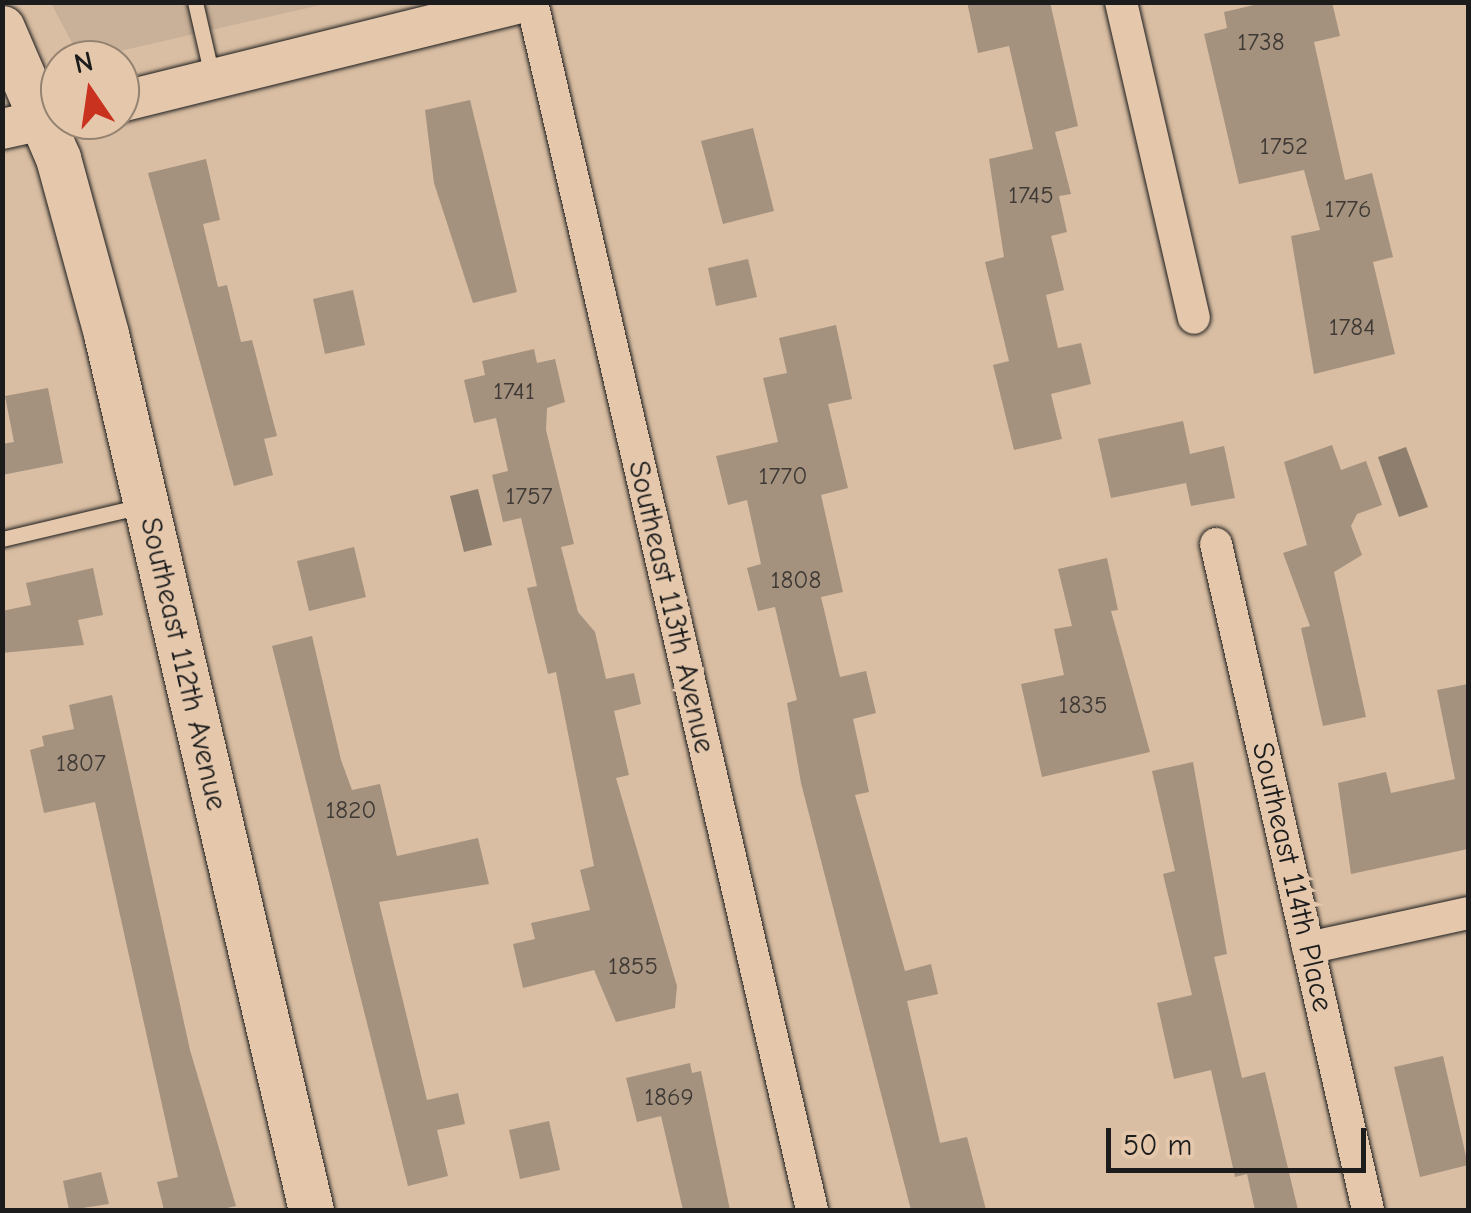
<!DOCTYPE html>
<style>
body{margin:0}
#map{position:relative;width:1471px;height:1213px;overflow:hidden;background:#d9bea3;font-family:"Comic Neue",sans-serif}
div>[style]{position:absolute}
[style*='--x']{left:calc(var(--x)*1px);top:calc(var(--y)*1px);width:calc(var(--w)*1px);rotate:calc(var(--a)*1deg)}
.built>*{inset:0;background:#c9b098}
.water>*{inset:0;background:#8e7e6e}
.building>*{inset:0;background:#a4917e}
.roads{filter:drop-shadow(0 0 2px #1c1c1c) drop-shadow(0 0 2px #1c1c1c)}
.service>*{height:15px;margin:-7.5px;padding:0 7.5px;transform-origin:7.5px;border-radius:7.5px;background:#e5c8ac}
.minor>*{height:32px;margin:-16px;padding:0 16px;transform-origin:16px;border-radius:16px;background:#e5c8ac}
.tertiary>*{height:40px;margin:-20px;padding:0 20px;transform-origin:20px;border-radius:20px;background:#e5c8ac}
.secondary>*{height:45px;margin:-22.5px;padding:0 22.5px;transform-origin:22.5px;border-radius:22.5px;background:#e5c8ac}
span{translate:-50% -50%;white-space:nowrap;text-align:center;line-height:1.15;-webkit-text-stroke:10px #e5c8ac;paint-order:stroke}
.number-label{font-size:25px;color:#3e3934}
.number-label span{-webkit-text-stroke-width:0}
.street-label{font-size:30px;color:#1c1c1c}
.frame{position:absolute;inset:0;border:5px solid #1c1c1c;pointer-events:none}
.north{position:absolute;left:40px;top:40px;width:100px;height:100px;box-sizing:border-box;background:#e5c8ac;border:2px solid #958372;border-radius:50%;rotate:347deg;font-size:28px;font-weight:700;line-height:40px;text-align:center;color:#1c1c1c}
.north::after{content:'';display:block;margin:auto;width:35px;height:45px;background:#c8321e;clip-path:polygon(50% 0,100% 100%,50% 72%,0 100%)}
.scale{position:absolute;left:1106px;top:1128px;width:260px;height:45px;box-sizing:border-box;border:5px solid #1c1c1c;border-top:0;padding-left:12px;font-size:30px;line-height:35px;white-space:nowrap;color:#1c1c1c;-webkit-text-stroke:8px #e5c8ac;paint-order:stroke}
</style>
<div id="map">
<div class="built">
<i style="clip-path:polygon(51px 3px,329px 3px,81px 60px)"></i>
</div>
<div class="water">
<i style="clip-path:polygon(1406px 447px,1428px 507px,1399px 517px,1378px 457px)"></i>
<i style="clip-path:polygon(478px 489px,492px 545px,464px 552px,450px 496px)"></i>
</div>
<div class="building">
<i style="clip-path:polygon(967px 2px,1050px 2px,1078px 126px,1055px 132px,1071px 194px,1059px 196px,1067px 232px,1051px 236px,1064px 290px,1046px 295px,1058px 348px,1081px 343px,1091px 384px,1051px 394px,1062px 439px,1014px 450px,993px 365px,1009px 361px,985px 262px,1004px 257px,989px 159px,1033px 149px,1009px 46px,978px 53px)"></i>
<i style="clip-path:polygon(1267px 2px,1332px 2px,1340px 36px,1314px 42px,1345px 180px,1372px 173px,1393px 257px,1373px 262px,1395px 354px,1314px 374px,1291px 236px,1320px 230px,1304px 170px,1239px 184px,1204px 34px,1227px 28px,1224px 12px)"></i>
<i style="clip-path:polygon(470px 100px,517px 292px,473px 303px,434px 183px,425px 110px)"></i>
<i style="clip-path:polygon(753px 128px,774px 211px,723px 224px,701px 141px)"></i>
<i style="clip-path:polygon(206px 159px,220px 220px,203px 224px,218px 287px,227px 285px,241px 342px,252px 340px,277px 436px,264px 439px,273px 475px,234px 486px,148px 173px)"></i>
<i style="clip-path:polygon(748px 259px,757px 297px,716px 306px,708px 268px)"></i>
<i style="clip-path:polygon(353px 290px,365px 345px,325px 354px,313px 299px)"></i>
<i style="clip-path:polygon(836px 325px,852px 399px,828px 404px,848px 488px,821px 495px,843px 592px,821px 597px,840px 677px,866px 671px,876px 713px,853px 719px,869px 792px,855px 795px,905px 971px,931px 964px,938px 994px,907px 1001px,940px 1143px,967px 1137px,986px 1210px,911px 1210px,801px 783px,787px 703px,797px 700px,775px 607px,758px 611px,747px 568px,761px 564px,747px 500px,728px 505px,716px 456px,778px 442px,763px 378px,787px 373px,779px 338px)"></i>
<i style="clip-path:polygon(534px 349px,537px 363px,555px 359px,565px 402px,547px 408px,546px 430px,574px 544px,561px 547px,578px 612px,595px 632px,606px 679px,634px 673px,641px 704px,614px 711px,629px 775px,616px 778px,677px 986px,675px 1008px,616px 1022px,594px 970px,523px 988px,513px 944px,535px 939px,531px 923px,590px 910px,580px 870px,594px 866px,556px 672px,548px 674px,527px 588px,537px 586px,521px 518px,503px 522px,492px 475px,508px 471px,496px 418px,474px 423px,464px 380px,485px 375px,482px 361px)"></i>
<i style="clip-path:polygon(48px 388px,63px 463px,2px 475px,2px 444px,14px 442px,5px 396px)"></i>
<i style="clip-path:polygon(1183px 421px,1190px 454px,1224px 446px,1235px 498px,1191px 506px,1186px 483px,1111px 498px,1098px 439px)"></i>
<i style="clip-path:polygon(1332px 445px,1341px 470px,1366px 461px,1382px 505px,1357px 514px,1351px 526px,1362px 555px,1334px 572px,1366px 717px,1323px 726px,1301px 628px,1310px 626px,1283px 553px,1307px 545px,1284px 462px)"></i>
<i style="clip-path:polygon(354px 547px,366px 597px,309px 611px,297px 561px)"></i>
<i style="clip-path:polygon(1107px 558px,1118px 610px,1111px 611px,1150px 752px,1042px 777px,1021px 684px,1064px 675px,1054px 629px,1072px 626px,1058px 569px)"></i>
<i style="clip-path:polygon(93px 568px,103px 615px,78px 620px,84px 645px,2px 653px,2px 611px,31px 605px,26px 583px)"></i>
<i style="clip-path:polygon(312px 636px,341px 760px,352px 790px,380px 784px,397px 856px,478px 838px,489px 884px,379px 902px,427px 1100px,458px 1093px,465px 1124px,437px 1130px,448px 1176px,408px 1186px,272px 646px)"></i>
<i style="clip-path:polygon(1468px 684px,1468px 849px,1351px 874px,1338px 783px,1386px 772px,1391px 793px,1455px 779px,1437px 690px)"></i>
<i style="clip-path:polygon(112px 695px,190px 1050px,236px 1206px,218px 1210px,164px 1210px,157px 1182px,178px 1177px,95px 802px,44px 813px,30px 750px,44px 746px,42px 736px,74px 729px,69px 705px)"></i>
<i style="clip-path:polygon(1193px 762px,1227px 954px,1214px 957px,1242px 1078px,1265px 1072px,1298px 1210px,1255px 1210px,1247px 1174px,1235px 1177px,1211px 1070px,1174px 1079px,1157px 1003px,1192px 995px,1163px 874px,1175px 871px,1152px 771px)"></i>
<i style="clip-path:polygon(1443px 1056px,1468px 1165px,1420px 1177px,1394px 1067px)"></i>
<i style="clip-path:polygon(690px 1063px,692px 1073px,701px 1071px,730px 1210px,683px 1210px,661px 1116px,637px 1122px,626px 1078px)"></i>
<i style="clip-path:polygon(549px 1121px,560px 1170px,520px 1179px,509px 1130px)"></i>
<i style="clip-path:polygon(101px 1172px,109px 1204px,69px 1210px,63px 1181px)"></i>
</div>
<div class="roads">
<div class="service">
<i style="--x:195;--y:2;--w:76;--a:77.1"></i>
<i style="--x:2;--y:539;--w:144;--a:-13.3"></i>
</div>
<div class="minor">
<i style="--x:532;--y:2;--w:1240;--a:76.95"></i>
<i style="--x:1121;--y:2;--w:324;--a:77"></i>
<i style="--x:1216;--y:544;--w:683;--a:77.14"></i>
<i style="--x:1308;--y:948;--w:164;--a:-12.3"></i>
</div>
<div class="tertiary">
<i style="--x:120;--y:102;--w:416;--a:-13.9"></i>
<i style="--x:2;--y:129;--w:59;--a:-12.6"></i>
</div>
<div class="secondary">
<i style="--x:2;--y:28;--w:142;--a:66.7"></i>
<i style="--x:58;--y:158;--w:182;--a:74.7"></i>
<i style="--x:106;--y:334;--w:900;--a:76.83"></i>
</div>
</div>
<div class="number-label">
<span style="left:1261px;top:42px">1738</span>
<span style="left:1284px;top:146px">1752</span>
<span style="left:1031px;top:195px">1745</span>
<span style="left:1348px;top:209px">1776</span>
<span style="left:1352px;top:327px">1784</span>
<span style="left:514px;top:391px">1741</span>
<span style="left:783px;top:476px">1770</span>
<span style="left:529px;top:496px">1757</span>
<span style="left:796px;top:580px">1808</span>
<span style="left:1083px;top:705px">1835</span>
<span style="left:81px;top:763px">1807</span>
<span style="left:351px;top:810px">1820</span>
<span style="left:633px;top:966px">1855</span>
<span style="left:669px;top:1097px">1869</span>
</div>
<div class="street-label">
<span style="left:671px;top:607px;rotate:77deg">Southeast 113th Avenue</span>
<span style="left:183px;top:664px;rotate:77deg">Southeast 112th Avenue</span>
<span style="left:1292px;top:877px;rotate:77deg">Southeast 114th Place</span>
</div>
<div class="frame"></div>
<div class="north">N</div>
<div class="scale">50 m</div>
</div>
